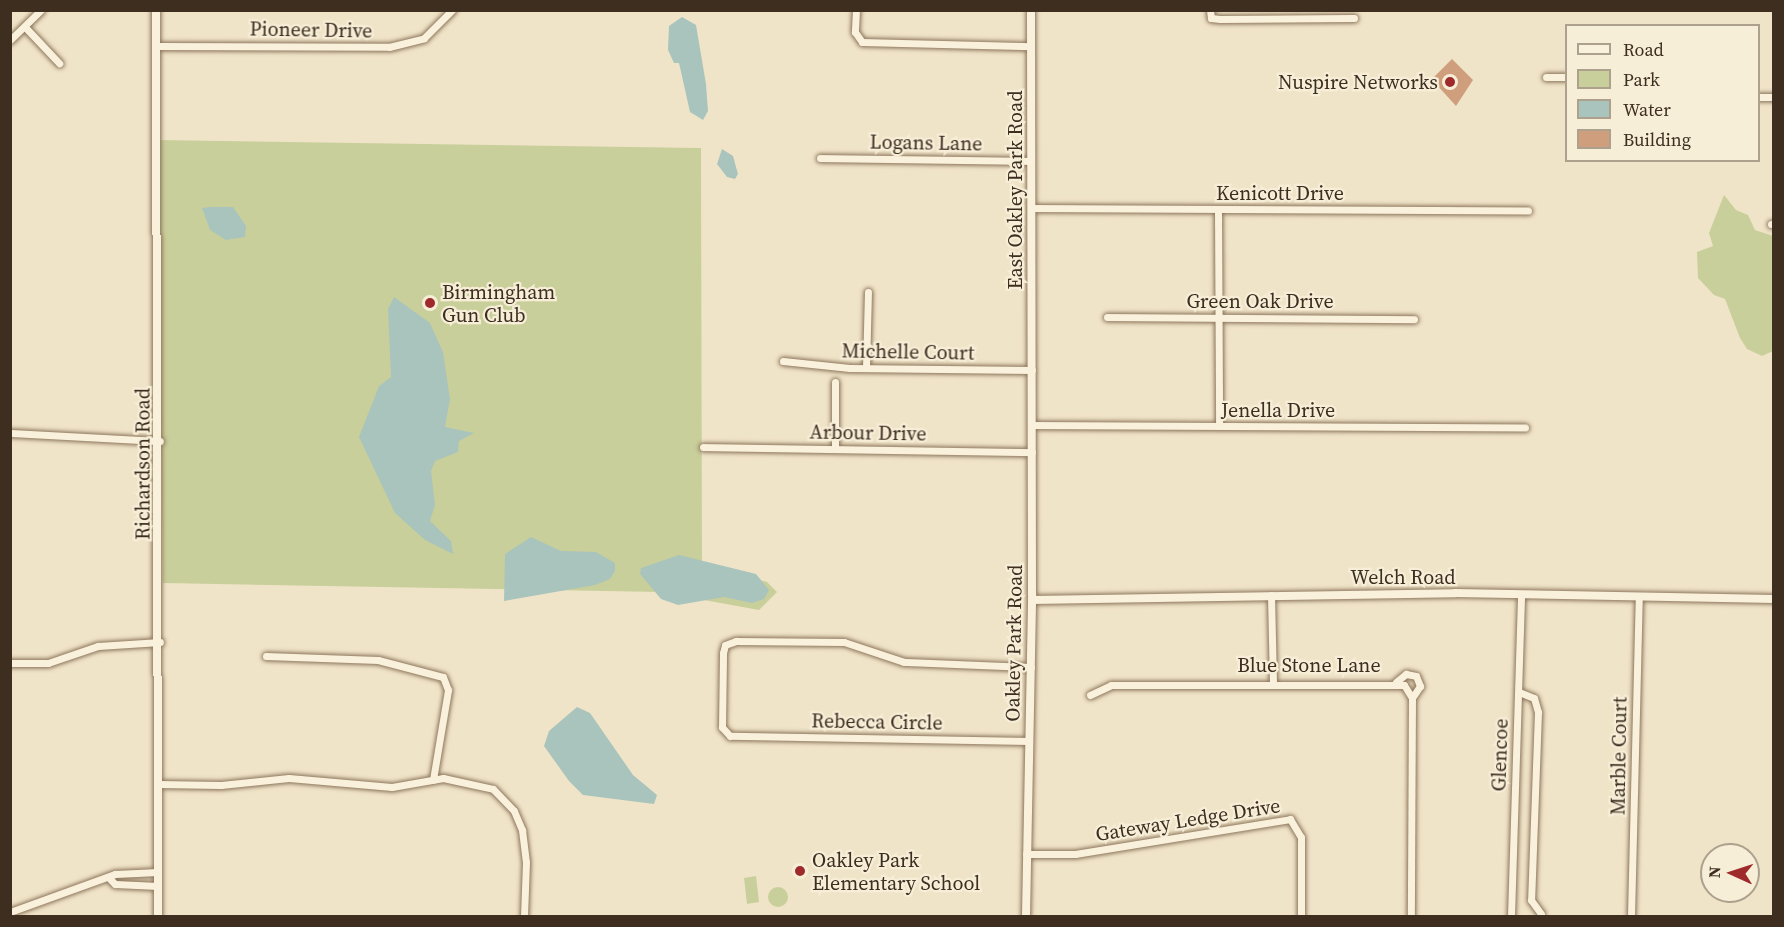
<!DOCTYPE html>
<style>
body{margin:0}
#map{position:relative;width:1784px;height:927px;overflow:hidden;background:#f0e4c8;font-family:"Source Serif 4",serif}
div>[style]{position:absolute}
[style*='--x']{left:calc(var(--x)*1px);top:calc(var(--y)*1px);width:calc(var(--w)*1px);rotate:calc(var(--a)*1deg)}
.green>*{inset:0;background:#c9cf9b}
.round{border-radius:50%}
.water>*{inset:0;background:#a9c4bc}
.building>*{inset:0;background:#cf9f7d}
.roads{filter:drop-shadow(0 0 2px #8d765c) drop-shadow(0 0 2px #8d765c)}
.minor>*{height:7px;margin:-3.5px;padding:0 3.5px;transform-origin:3.5px;border-radius:3.5px;background:#faf1dc}
.tertiary>*{height:8px;margin:-4px;padding:0 4px;transform-origin:4px;border-radius:4px;background:#faf1dc}
.dots>*{width:16px;height:16px;translate:-50% -50%;box-sizing:border-box;border:3px solid #f7eed8;border-radius:50%}
span{translate:-50% -50%;white-space:nowrap;text-align:center;line-height:1.15;-webkit-text-stroke:4.5px #f7eed8;paint-order:stroke}
.street-label{font-size:20px;color:#3d2e20}
.poi-label{font-size:20px;color:#3d2e20}
.right{translate:-100% -50%;text-align:right}
.left{translate:0 -50%;text-align:left}
.frame{position:absolute;inset:0;border:12px solid #3d2e20;pointer-events:none}
.legend{position:absolute;left:1565px;top:24px;width:195px;height:138px;box-sizing:border-box;background:#f7eed8;border:2px solid #ada18e;margin:0;padding:8px 10px;list-style:none;font-size:18px;color:#3d2e20}
.legend li{display:flex;align-items:center;gap:12px;height:30px}
.legend b{width:30px;border:2px solid #ada18e}
.north{position:absolute;left:1700px;top:843px;width:60px;height:60px;box-sizing:border-box;background:#f7eed8;border:2px solid #ada18e;border-radius:50%;rotate:273deg;font-size:16px;font-weight:700;line-height:24px;text-align:center;color:#3d2e20}
.north::after{content:'';display:block;margin:auto;width:21px;height:27px;background:#9e2a2b;clip-path:polygon(50% 0,100% 100%,50% 72%,0 100%)}
</style>
<div id="map">
<div class="green">
<i style="clip-path:polygon(158px 140px,701px 148px,702px 564px,767px 582px,777px 592px,759px 610px,660px 592px,163px 583px)"></i>
<i style="clip-path:polygon(1724px 195px,1736px 210px,1748px 215px,1755px 230px,1773px 236px,1773px 351px,1762px 356px,1747px 349px,1740px 338px,1725px 299px,1714px 295px,1698px 278px,1697px 252px,1713px 246px,1709px 233px)"></i>
<i style="clip-path:polygon(756px 876px,759px 902px,747px 904px,744px 878px)"></i>
<i class="round" style="left:768px;top:887px;width:20px;height:20px"></i>
</div>
<div class="water">
<i style="clip-path:polygon(682px 17px,696px 25px,706px 84px,708px 111px,703px 120px,690px 112px,679px 63px,674px 63px,668px 50px,669px 26px)"></i>
<i style="clip-path:polygon(722px 149px,733px 156px,738px 174px,735px 179px,727px 177px,717px 164px)"></i>
<i style="clip-path:polygon(212px 207px,233px 207px,246px 226px,245px 237px,226px 240px,210px 230px,202px 208px)"></i>
<i style="clip-path:polygon(394px 297px,430px 323px,443px 352px,450px 399px,445px 427px,474px 433px,459px 441px,458px 452px,435px 461px,431px 471px,435px 505px,430px 521px,451px 541px,453px 554px,425px 540px,395px 513px,359px 437px,379px 386px,391px 377px,388px 309px)"></i>
<i style="clip-path:polygon(531px 537px,561px 551px,596px 552px,615px 563px,615px 571px,610px 579px,595px 585px,504px 601px,505px 554px)"></i>
<i style="clip-path:polygon(679px 555px,756px 574px,769px 590px,764px 599px,752px 603px,724px 597px,678px 605px,661px 599px,640px 574px,641px 568px)"></i>
<i style="clip-path:polygon(577px 707px,590px 713px,633px 775px,657px 795px,654px 804px,583px 795px,569px 781px,544px 746px,549px 731px)"></i>
</div>
<div class="building">
<i style="clip-path:polygon(1452px 59px,1473px 80px,1456px 106px,1436px 84px,1432px 88px,1428px 83px)"></i>
</div>
<div class="roads">
<div class="minor">
<i style="--x:856;--y:10;--w:22;--a:93"></i>
<i style="--x:855;--y:32;--w:12;--a:55"></i>
<i style="--x:862;--y:42;--w:169;--a:1.4"></i>
<i style="--x:1210;--y:10;--w:8;--a:83"></i>
<i style="--x:1211;--y:18;--w:9;--a:6"></i>
<i style="--x:1220;--y:19;--w:134;--a:-0.4"></i>
<i style="--x:25;--y:27;--w:50;--a:46.6"></i>
<i style="--x:10;--y:40;--w:43;--a:-44.1"></i>
<i style="--x:156;--y:46;--w:233;--a:0.2"></i>
<i style="--x:389;--y:47;--w:36;--a:-14"></i>
<i style="--x:424;--y:38;--w:40;--a:-45"></i>
<i style="--x:1546;--y:77;--w:20;--a:0"></i>
<i style="--x:1758;--y:97;--w:16;--a:0"></i>
<i style="--x:820;--y:158;--w:211;--a:0.8"></i>
<i style="--x:1031;--y:208;--w:497;--a:0.3"></i>
<i style="--x:1218;--y:210;--w:216;--a:89.7"></i>
<i style="--x:1771;--y:224;--w:3;--a:0"></i>
<i style="--x:1107;--y:317;--w:307;--a:0.4"></i>
<i style="--x:783;--y:361;--w:67;--a:6"></i>
<i style="--x:850;--y:368;--w:182;--a:0.6"></i>
<i style="--x:866;--y:368;--w:76;--a:-88.5"></i>
<i style="--x:835;--y:382;--w:67;--a:90"></i>
<i style="--x:1032;--y:425;--w:493;--a:0.3"></i>
<i style="--x:10;--y:433;--w:150;--a:3.1"></i>
<i style="--x:703;--y:447;--w:329;--a:0.9"></i>
<i style="--x:1271;--y:595;--w:87;--a:88.7"></i>
<i style="--x:266;--y:656;--w:112;--a:2"></i>
<i style="--x:378;--y:660;--w:67;--a:14.7"></i>
<i style="--x:443;--y:677;--w:14;--a:69"></i>
<i style="--x:448;--y:690;--w:91;--a:99.5"></i>
<i style="--x:10;--y:663;--w:38;--a:0"></i>
<i style="--x:48;--y:663;--w:53;--a:-18.8"></i>
<i style="--x:98;--y:646;--w:62;--a:-3.7"></i>
<i style="--x:1396;--y:682;--w:13;--a:-39"></i>
<i style="--x:1406;--y:674;--w:10;--a:11"></i>
<i style="--x:1416;--y:676;--w:11;--a:68"></i>
<i style="--x:1420;--y:686;--w:14;--a:124"></i>
<i style="--x:1519;--y:692;--w:16;--a:22"></i>
<i style="--x:1534;--y:698;--w:15;--a:74"></i>
<i style="--x:1538;--y:712;--w:188;--a:92.1"></i>
<i style="--x:1531;--y:900;--w:17;--a:54"></i>
<i style="--x:1090;--y:695;--w:23;--a:-25"></i>
<i style="--x:1111;--y:685;--w:293;--a:0"></i>
<i style="--x:1404;--y:685;--w:15;--a:58"></i>
<i style="--x:1412;--y:698;--w:218;--a:90.3"></i>
<i style="--x:1029;--y:741;--w:299;--a:-179"></i>
<i style="--x:730;--y:736;--w:12;--a:-132"></i>
<i style="--x:722;--y:727;--w:74;--a:-89.2"></i>
<i style="--x:723;--y:653;--w:8;--a:-76"></i>
<i style="--x:725;--y:645;--w:12;--a:-20"></i>
<i style="--x:736;--y:641;--w:108;--a:0.5"></i>
<i style="--x:844;--y:642;--w:63;--a:18.4"></i>
<i style="--x:904;--y:662;--w:127;--a:2.3"></i>
<i style="--x:158;--y:784;--w:63;--a:0.9"></i>
<i style="--x:221;--y:785;--w:68;--a:-5.9"></i>
<i style="--x:289;--y:778;--w:103;--a:5"></i>
<i style="--x:392;--y:787;--w:52;--a:-10"></i>
<i style="--x:443;--y:778;--w:51;--a:12.4"></i>
<i style="--x:493;--y:789;--w:30;--a:46"></i>
<i style="--x:514;--y:811;--w:21;--a:67"></i>
<i style="--x:522;--y:830;--w:32;--a:83"></i>
<i style="--x:526;--y:862;--w:54;--a:92.1"></i>
<i style="--x:1026;--y:854;--w:49;--a:0"></i>
<i style="--x:1075;--y:854;--w:218;--a:-9.2"></i>
<i style="--x:1290;--y:819;--w:21;--a:59"></i>
<i style="--x:1301;--y:837;--w:79;--a:90"></i>
<i style="--x:110;--y:879;--w:7;--a:45"></i>
<i style="--x:115;--y:884;--w:43;--a:2.7"></i>
<i style="--x:10;--y:912;--w:112;--a:-19.9"></i>
<i style="--x:115;--y:874;--w:43;--a:-2.7"></i>
<i style="--x:1511;--y:916;--w:322;--a:-88.2"></i>
<i style="--x:1631;--y:916;--w:320;--a:-88.6"></i>
</div>
<div class="tertiary">
<i style="--x:156;--y:10;--w:906;--a:89.87"></i>
<i style="--x:1032;--y:600;--w:423;--a:-0.9"></i>
<i style="--x:1455;--y:593;--w:319;--a:1.1"></i>
<i style="--x:1026;--y:916;--w:322;--a:-88.9"></i>
<i style="--x:1032;--y:594;--w:584;--a:-90.1"></i>
</div>
</div>
<div class="dots">
<i style="left:1450px;top:82px;background:#9e2a2b"></i>
<i style="left:430px;top:303px;background:#9e2a2b"></i>
<i style="left:800px;top:871px;background:#9e2a2b"></i>
</div>
<div class="street-label">
<span style="left:311px;top:30px;rotate:1deg">Pioneer Drive</span>
<span style="left:926px;top:143px;rotate:1deg">Logans Lane</span>
<span style="left:1015px;top:190px;rotate:-90deg">East Oakley Park Road</span>
<span style="left:1280px;top:193px">Kenicott Drive</span>
<span style="left:1260px;top:301px">Green Oak Drive</span>
<span style="left:908px;top:352px;rotate:1deg">Michelle Court</span>
<span style="left:1278px;top:410px">Jenella Drive</span>
<span style="left:868px;top:433px;rotate:1deg">Arbour Drive</span>
<span style="left:143px;top:464px;rotate:-90deg">Richardson Road</span>
<span style="left:1403px;top:577px">Welch Road</span>
<span style="left:1014px;top:643px;rotate:-89deg">Oakley Park Road</span>
<span style="left:1309px;top:665px">Blue Stone Lane</span>
<span style="left:877px;top:722px;rotate:1deg">Rebecca Circle</span>
<span style="left:1500px;top:755px;rotate:-88deg">Glencoe</span>
<span style="left:1619px;top:756px;rotate:-89deg">Marble Court</span>
<span style="left:1188px;top:820px;rotate:-9deg">Gateway Ledge Drive</span>
</div>
<div class="poi-label">
<span class="right" style="left:1438px;top:82px">Nuspire Networks</span>
<span class="left" style="left:442px;top:304px">Birmingham<br>Gun Club</span>
<span class="left" style="left:812px;top:872px">Oakley Park<br>Elementary School</span>
</div>
<div class="frame"></div>
<ul class="legend">
<li><b style="height:8px;background:#faf1dc"></b>Road</li>
<li><b style="height:16px;background:#c9cf9b"></b>Park</li>
<li><b style="height:16px;background:#a9c4bc"></b>Water</li>
<li><b style="height:16px;background:#cf9f7d"></b>Building</li>
</ul>
<div class="north">N</div>
</div>
